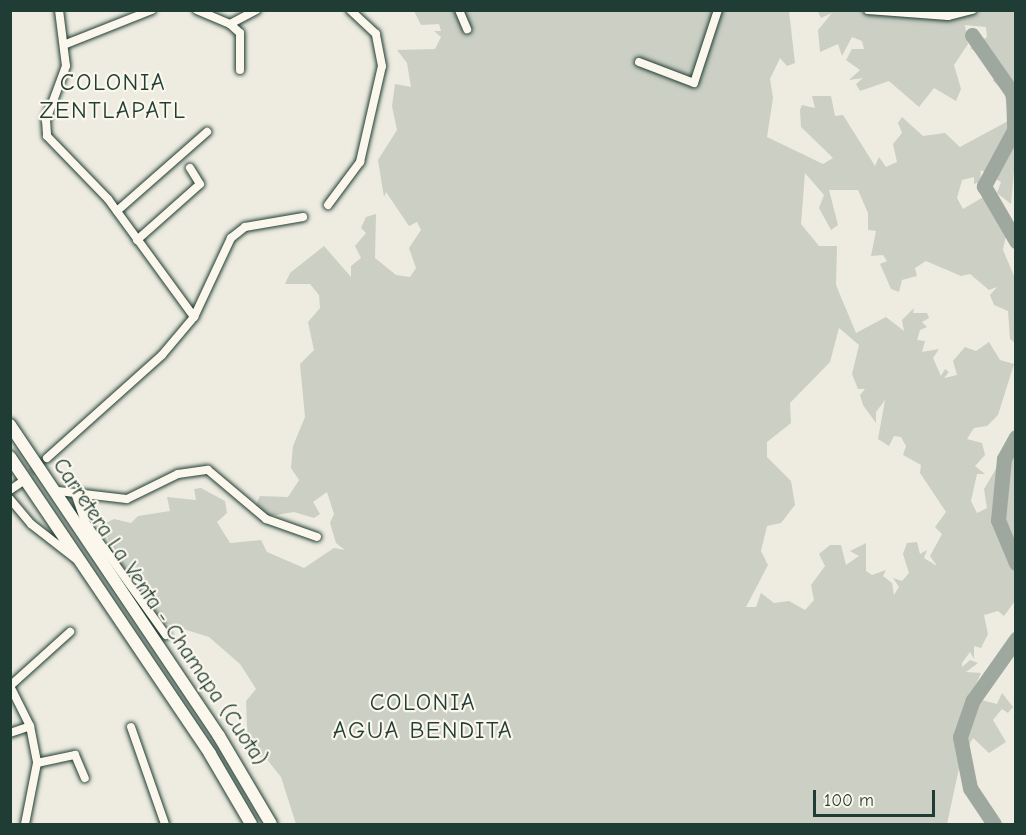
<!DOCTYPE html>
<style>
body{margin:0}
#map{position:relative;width:1026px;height:835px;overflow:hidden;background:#eeece1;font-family:"Comic Neue",sans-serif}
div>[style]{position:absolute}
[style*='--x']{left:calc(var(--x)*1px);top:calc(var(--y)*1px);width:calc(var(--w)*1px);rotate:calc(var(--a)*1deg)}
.green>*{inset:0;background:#cbcfc4}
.river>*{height:15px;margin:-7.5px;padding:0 7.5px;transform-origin:7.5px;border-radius:7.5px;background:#9fa89f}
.minor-tunnel>*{height:8px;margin-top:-4px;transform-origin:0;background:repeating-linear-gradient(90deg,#c5c9be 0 8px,transparent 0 12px)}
.roads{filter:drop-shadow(0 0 2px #1f3d34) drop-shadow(0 0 2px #1f3d34)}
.minor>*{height:8px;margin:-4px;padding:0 4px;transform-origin:4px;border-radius:4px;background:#fbf7ec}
.highway>*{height:12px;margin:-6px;padding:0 6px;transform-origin:6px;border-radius:6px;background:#fbf7ec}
span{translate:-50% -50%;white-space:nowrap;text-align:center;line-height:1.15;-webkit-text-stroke:4.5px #fbf7ec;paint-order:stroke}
.street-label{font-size:22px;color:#1f3d34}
.neighbourhood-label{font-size:24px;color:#1f3d34;letter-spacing:1.5px}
.frame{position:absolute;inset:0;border:12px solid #1f3d34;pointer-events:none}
.scale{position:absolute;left:813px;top:790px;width:122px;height:27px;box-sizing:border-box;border:3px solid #1f3d34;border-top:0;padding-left:8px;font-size:18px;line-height:21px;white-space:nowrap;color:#1f3d34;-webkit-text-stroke:4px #fbf7ec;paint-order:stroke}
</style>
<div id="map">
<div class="green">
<i style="clip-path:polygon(817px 10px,1015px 11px,1015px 117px,1009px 117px,1004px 91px,993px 81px,996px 67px,970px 48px,987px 37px,986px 27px,965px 25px,968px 44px,954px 65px,961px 89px,956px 101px,934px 88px,919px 107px,889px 81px,860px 91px,856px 84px,863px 78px,849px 80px,860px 70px,846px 60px,852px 49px,864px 49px,862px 41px,852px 37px,842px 56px,838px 44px,820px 52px,818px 30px,832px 13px,821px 18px)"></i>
<i style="clip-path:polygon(evenodd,414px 11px,789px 11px,795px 63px,787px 66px,780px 58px,770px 79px,773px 98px,767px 137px,823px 164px,833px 158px,801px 127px,800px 110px,802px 105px,815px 108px,812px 96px,831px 96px,835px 116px,843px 115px,875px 166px,879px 157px,886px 167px,897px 162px,893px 144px,902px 133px,898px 123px,902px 117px,923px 136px,945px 133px,960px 147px,1010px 120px,1016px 150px,1011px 204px,997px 193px,1001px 182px,981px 170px,980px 182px,974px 184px,974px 177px,962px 180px,957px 198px,963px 209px,992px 192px,997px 199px,1007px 230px,1003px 250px,1015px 278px,1015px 343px,1010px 339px,1008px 311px,994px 305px,990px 295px,997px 287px,989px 290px,970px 274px,961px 276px,926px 261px,915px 268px,917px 276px,902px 280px,899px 292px,891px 289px,880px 264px,887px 261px,883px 255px,871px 256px,876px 231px,868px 230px,868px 213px,858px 190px,829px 190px,838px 225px,831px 230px,819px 208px,824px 195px,805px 173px,801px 224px,819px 246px,837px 246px,836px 285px,856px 333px,886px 317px,904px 331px,902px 320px,914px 308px,913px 313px,927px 313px,929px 318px,922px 322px,927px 327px,920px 330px,917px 340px,925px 341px,922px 352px,939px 349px,933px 358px,941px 376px,945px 369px,949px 372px,944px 378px,957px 375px,953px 361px,965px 347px,976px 351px,989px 342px,1000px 360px,1014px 364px,998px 415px,987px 426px,974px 428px,967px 439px,982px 443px,985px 455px,975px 466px,985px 474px,977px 474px,971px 501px,977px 513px,987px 508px,984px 489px,997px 467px,1012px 460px,1010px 446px,1015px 455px,1015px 601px,1004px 616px,998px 611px,984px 615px,988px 634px,981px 648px,974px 646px,974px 659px,970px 652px,962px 663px,962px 667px,970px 660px,978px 663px,966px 672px,981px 673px,970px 697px,997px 704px,1002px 693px,1013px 707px,1008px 713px,1002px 709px,993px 720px,1006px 742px,989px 753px,973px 738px,961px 759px,947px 824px,296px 824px,281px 777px,265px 757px,255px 757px,248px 749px,246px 701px,256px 689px,240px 664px,209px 637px,161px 622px,119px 569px,103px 524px,114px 519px,131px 523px,138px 516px,170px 511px,167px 497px,196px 500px,194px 489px,201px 488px,225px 501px,227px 513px,217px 522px,230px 543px,261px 540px,267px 552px,304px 568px,334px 548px,345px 550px,336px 543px,330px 523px,334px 514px,327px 492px,313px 502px,320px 514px,314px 518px,294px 512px,264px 517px,255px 507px,260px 496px,288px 497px,299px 480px,291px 468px,293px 446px,305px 417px,300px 364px,314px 350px,308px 322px,320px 308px,319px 295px,310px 284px,285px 284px,290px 273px,324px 246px,351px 277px,351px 266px,361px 258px,355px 246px,366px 233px,361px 228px,366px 217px,376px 214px,375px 258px,396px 275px,410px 277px,416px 268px,409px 248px,421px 230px,417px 222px,409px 226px,386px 192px,384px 197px,378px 160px,397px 130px,392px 106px,395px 84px,411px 87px,407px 63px,397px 50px,435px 49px,441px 37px,434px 31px,441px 31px,439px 24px,421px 25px,414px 11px,839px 328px,859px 345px,852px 374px,858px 389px,865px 389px,860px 395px,863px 405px,876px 423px,876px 412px,885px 400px,878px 439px,889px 446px,894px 436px,901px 437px,906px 446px,903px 455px,921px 465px,920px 473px,946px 512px,935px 527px,942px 534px,930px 556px,937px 566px,924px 558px,927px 550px,920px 554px,917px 542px,907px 543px,903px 554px,909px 573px,902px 581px,893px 578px,899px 587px,894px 595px,892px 583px,883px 576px,886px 570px,872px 575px,866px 571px,866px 543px,850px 551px,859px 556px,846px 565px,841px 545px,830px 545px,819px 554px,825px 566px,811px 585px,814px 600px,805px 610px,789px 601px,774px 603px,761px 593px,756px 607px,746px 607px,768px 565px,761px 551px,767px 526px,781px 523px,795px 505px,791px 481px,767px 457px,767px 442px,791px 423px,790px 403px,830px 362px,839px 328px)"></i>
</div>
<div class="river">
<i style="--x:972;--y:35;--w:72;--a:55.2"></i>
<i style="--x:1013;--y:94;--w:36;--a:88"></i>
<i style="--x:1014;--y:130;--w:64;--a:118.2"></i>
<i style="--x:984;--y:186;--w:64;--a:59.8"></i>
<i style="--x:1016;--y:437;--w:25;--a:119"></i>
<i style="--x:1004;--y:459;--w:61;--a:95.6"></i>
<i style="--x:998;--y:520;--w:47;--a:67.3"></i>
<i style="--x:994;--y:824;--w:43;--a:-123.7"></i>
<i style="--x:970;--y:788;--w:52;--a:-101.1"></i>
<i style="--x:960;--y:737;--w:39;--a:-71"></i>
<i style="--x:973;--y:700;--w:75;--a:-54.8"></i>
</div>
<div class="minor-tunnel">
<i style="--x:22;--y:481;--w:34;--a:-43"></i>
</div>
<div class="roads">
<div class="minor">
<i style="--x:59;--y:10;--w:56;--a:82.9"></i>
<i style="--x:66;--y:66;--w:58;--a:110.3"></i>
<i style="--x:46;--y:120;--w:16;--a:86"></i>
<i style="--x:47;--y:136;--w:88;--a:45.9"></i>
<i style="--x:108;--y:199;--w:146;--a:53.9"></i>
<i style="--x:197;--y:10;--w:36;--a:23"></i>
<i style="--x:230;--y:24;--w:30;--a:-28"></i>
<i style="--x:459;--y:10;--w:21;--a:67"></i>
<i style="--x:868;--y:10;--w:80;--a:4.3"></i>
<i style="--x:948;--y:16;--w:25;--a:-14"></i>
<i style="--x:230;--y:24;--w:13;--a:42"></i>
<i style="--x:240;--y:33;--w:37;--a:90"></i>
<i style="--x:66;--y:44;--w:92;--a:-21.6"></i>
<i style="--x:639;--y:62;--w:59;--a:20.9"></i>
<i style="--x:694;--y:83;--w:77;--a:-71.8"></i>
<i style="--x:328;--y:205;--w:54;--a:-53.3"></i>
<i style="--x:360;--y:162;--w:98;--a:-77.1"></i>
<i style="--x:382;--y:66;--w:33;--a:-101"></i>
<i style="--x:376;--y:34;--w:35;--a:-137"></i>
<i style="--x:117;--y:211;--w:120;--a:-41.3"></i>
<i style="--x:137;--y:240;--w:84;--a:-41.6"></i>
<i style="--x:200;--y:184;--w:19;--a:-122"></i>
<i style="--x:47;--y:458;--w:154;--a:-41.8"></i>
<i style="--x:162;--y:355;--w:50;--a:-49.9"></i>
<i style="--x:194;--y:317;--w:87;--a:-64.9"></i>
<i style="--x:231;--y:238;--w:18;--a:-38"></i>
<i style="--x:245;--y:227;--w:59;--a:-9.8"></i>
<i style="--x:10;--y:490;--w:14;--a:-34"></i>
<i style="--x:58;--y:491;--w:69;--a:6.6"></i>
<i style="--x:127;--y:499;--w:57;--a:-26.1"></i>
<i style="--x:178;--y:474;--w:30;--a:-8"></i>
<i style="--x:208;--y:470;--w:76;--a:40.2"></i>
<i style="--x:266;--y:519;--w:54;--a:19.4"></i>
<i style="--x:75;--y:493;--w:31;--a:71"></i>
<i style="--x:85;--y:522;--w:139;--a:54.4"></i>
<i style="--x:10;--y:499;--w:33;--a:50"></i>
<i style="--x:31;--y:524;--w:57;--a:37.9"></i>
<i style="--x:10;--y:686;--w:45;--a:63.4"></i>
<i style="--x:30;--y:726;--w:38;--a:79"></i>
<i style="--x:37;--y:763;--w:62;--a:101.1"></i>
<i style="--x:10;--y:686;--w:81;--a:-42"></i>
<i style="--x:131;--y:727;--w:103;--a:70.7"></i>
<i style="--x:10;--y:733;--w:21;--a:-19"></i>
<i style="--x:37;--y:763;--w:39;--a:-12"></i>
<i style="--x:75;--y:755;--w:25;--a:67"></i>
</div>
<div class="highway">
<i style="--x:10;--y:425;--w:375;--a:56.1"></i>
<i style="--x:219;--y:736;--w:102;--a:59.4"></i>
<i style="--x:10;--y:457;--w:358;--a:56"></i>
<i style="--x:210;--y:754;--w:81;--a:59.6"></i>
</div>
</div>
<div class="street-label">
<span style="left:160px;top:612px;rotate:56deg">Carretera La Venta - Chamapa (Cuota)</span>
</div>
<div class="neighbourhood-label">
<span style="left:113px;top:97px">COLONIA<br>ZENTLAPATL</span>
<span style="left:423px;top:717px">COLONIA<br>AGUA BENDITA</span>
</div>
<div class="frame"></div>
<div class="scale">100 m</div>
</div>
